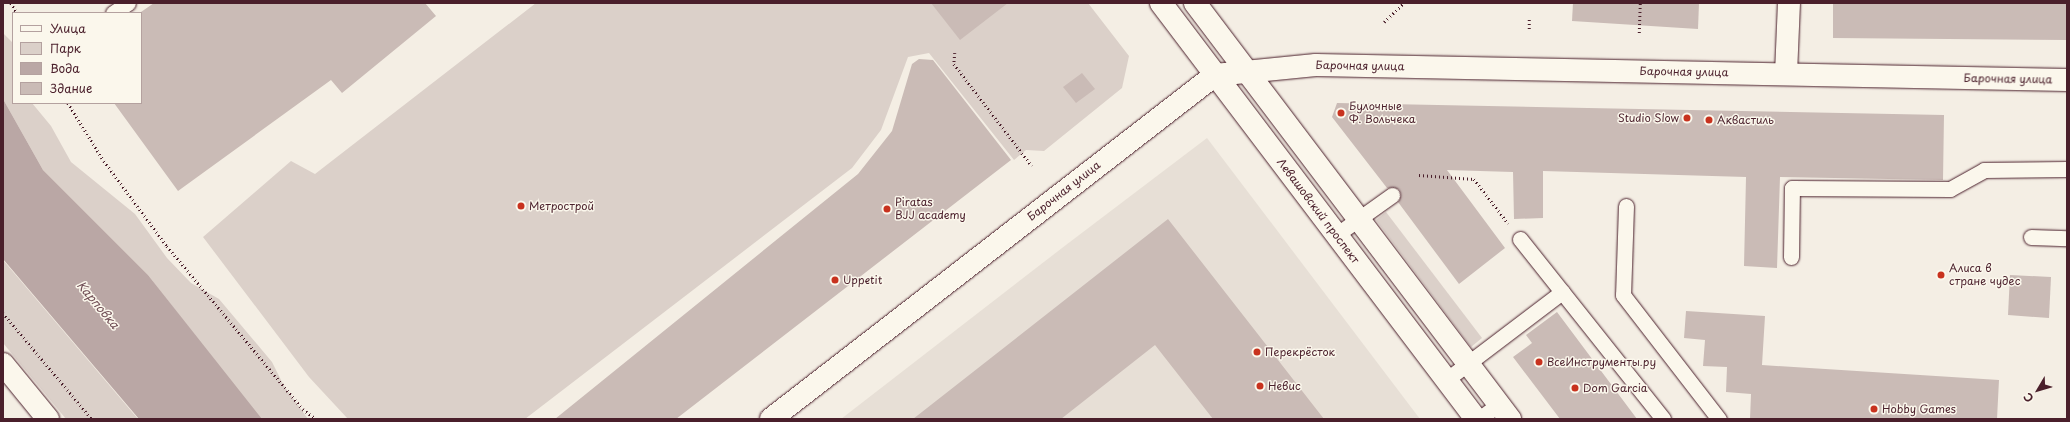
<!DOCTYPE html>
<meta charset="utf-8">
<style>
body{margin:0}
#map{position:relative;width:2070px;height:422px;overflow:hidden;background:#f4eee4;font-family:"Playpen Sans",sans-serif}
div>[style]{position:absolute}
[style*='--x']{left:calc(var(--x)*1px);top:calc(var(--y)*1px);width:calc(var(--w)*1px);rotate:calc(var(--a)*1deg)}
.built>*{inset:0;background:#e7dfd6}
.green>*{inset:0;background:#dbd0c9}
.water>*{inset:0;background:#baa7a5}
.building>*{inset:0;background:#cabbb6}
.path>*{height:2.5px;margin-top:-1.25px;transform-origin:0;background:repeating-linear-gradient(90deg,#4a1f2b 0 1px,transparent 0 4px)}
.roads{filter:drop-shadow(0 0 1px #4a1f2b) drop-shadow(0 0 1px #4a1f2b)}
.service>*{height:15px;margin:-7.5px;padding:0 7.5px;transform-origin:7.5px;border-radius:7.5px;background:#fbf7ec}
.minor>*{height:22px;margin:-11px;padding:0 11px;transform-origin:11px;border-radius:11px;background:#fbf7ec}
.tertiary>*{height:22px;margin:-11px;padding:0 11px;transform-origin:11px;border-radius:11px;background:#fbf7ec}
.dots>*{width:11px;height:11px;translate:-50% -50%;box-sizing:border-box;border:2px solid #fbf7ec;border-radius:50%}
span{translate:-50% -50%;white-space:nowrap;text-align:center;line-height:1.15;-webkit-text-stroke:3px #fbf7ec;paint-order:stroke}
.street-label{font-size:11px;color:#4a1f2b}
.poi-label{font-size:11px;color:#4a1f2b}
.left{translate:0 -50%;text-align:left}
.right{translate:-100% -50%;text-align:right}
.water-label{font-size:12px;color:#714f56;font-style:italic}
.frame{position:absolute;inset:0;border:4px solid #4a1f2b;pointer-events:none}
.legend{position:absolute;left:12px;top:12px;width:130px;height:92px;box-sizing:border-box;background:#fbf7ec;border:1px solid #b4a19f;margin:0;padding:5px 7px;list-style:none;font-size:12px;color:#4a1f2b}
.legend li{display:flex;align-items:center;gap:8px;height:20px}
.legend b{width:20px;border:1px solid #b4a19f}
.north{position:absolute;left:2018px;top:370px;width:40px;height:40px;-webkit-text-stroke:3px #fbf7ec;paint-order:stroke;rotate:232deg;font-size:11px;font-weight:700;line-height:16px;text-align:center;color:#4a1f2b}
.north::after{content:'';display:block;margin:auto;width:14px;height:18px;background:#4a1f2b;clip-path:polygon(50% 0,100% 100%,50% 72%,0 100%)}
</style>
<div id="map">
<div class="built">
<i style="clip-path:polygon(1207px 138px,1420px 419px,841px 419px,1062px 248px)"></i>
</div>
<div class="green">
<i style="clip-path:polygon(536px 3px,1088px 3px,1129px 56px,1122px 88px,1044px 151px,1026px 150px,1014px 160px,929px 53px,908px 57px,881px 130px,852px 168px,525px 419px,348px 419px,309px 377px,203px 237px,291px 161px,315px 174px)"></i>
<i style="clip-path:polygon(3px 33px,13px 43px,13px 103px,32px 103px,51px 126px,71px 162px,135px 214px,167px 258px,191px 283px,219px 299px,272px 362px,284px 386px,308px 419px,260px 419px,148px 275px,43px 170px,3px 99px)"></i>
<i style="clip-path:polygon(1386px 212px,1482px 338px,1471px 347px,1376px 220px)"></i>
<i style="clip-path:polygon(3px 260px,138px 419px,66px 419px,3px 343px)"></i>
</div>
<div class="water">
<i style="clip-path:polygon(3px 99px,43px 170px,148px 275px,262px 419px,139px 419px,3px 259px)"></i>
</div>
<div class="building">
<i style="clip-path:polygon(154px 3px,425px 3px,436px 16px,342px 93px,331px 80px,178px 191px,114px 103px,141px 103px,141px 12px)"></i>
<i style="clip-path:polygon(931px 3px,1008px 3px,960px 40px)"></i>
<i style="clip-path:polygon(1573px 3px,1699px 3px,1698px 29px,1572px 21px)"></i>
<i style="clip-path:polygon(1833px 3px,2067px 3px,2067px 40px,1833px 38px)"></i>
<i style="clip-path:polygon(919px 59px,933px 60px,1011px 160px,676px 419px,555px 419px,858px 174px,892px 131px,912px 64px)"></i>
<i style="clip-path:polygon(1082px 73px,1095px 89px,1076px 103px,1063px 87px)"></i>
<i style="clip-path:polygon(1337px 103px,1944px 115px,1943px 180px,1780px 177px,1777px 268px,1744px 266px,1746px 177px,1543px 171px,1543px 218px,1514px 219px,1513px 172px,1447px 170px,1505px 248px,1459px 284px,1398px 202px,1401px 195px,1399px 189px,1387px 188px,1332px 117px)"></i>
<i style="clip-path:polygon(1168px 219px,1324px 419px,1213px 419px,1155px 345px,1061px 419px,913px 419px)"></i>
<i style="clip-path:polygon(2010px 275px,2051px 277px,2049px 318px,2008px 315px)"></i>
<i style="clip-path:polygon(1686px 311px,1765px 316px,1762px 365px,1999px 380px,1997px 419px,1750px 419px,1751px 394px,1726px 392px,1727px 367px,1703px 366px,1705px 340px,1684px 338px)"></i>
<i style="clip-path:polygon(1557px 312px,1637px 419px,1560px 419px,1513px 357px,1532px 343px,1526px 335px)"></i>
</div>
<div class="path">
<i style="--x:11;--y:3;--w:12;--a:59"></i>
<i style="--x:1384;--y:22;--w:28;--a:-44"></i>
<i style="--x:1529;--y:29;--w:10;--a:-90"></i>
<i style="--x:1639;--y:33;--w:30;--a:-88"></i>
<i style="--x:955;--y:53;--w:11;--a:95"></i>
<i style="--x:954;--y:64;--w:128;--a:52.6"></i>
<i style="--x:68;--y:103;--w:68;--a:58.2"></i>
<i style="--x:104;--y:161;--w:106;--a:53.5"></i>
<i style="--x:167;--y:246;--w:212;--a:50.2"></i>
<i style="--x:303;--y:409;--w:16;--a:38"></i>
<i style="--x:1419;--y:175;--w:55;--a:4.2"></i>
<i style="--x:1474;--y:179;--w:56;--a:52.3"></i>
<i style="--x:3;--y:313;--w:138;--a:50"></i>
</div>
<div class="roads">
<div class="service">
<i style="--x:113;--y:13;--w:18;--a:-34"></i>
<i style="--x:1626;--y:206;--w:89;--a:91.9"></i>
<i style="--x:1623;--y:295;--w:157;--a:52.3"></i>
<i style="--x:1336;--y:235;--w:69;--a:-35.5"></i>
<i style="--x:2031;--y:237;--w:36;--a:2"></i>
<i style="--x:1520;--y:239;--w:230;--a:51.5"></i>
<i style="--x:1791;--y:257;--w:69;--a:-89.2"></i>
<i style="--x:1792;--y:188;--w:158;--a:0.4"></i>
<i style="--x:1950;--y:189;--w:39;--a:-29"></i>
<i style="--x:1984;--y:170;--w:83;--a:-0.7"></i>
<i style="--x:1446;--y:380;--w:146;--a:-37.2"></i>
<i style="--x:1479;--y:419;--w:25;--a:-37"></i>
</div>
<div class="minor">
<i style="--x:1786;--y:74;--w:71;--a:-87.6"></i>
<i style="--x:3;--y:364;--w:71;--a:50.7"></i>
<i style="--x:771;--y:419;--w:562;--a:-37.77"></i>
<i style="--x:1215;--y:75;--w:101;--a:-5.7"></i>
<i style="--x:1316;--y:65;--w:751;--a:1.14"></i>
</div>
<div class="tertiary">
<i style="--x:1161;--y:3;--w:522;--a:52.87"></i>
<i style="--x:1195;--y:3;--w:522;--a:52.87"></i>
</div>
</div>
<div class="dots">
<i style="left:1341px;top:113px;background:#c8321e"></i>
<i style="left:1687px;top:118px;background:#c8321e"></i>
<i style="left:1709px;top:120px;background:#c8321e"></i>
<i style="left:521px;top:206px;background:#c8321e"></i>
<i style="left:887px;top:209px;background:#c8321e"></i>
<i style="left:1941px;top:275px;background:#c8321e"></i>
<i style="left:835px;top:280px;background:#c8321e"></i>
<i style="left:1257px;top:352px;background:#c8321e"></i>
<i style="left:1539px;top:362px;background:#c8321e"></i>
<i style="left:1260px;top:386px;background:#c8321e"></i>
<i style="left:1575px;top:388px;background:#c8321e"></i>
<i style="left:1874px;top:409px;background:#c8321e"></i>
</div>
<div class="street-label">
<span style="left:1360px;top:66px;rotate:1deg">Барочная улица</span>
<span style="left:1684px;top:72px;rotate:1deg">Барочная улица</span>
<span style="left:2008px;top:79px;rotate:1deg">Барочная улица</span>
<span style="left:1064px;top:191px;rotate:-38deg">Барочная улица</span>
<span style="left:1318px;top:211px;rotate:53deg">Левашовский проспект</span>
</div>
<div class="poi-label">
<span class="left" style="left:1349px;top:113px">Булочные<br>Ф. Вольчека</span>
<span class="right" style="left:1679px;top:118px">Studio Slow</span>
<span class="left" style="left:1717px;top:120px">Аквастиль</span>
<span class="left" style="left:895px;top:209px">Piratas<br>BJJ academy</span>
<span class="left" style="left:529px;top:206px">Метрострой</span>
<span class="left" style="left:1949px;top:275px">Алиса в<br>стране чудес</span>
<span class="left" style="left:843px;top:280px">Uppetit</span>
<span class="left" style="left:1265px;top:352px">Перекрёсток</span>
<span class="left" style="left:1547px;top:362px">ВсеИнструменты.ру</span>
<span class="left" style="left:1268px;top:386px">Невис</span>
<span class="left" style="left:1583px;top:388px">Dom Garcia</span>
<span class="left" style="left:1882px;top:409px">Hobby Games</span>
</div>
<div class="water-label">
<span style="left:98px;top:305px;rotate:50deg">Карповка</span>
</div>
<div class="frame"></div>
<ul class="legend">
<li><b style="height:5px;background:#fbf7ec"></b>Улица</li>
<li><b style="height:11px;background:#dbd0c9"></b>Парк</li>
<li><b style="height:11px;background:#baa7a5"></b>Вода</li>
<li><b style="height:11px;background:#cabbb6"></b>Здание</li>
</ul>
<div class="north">С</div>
</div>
